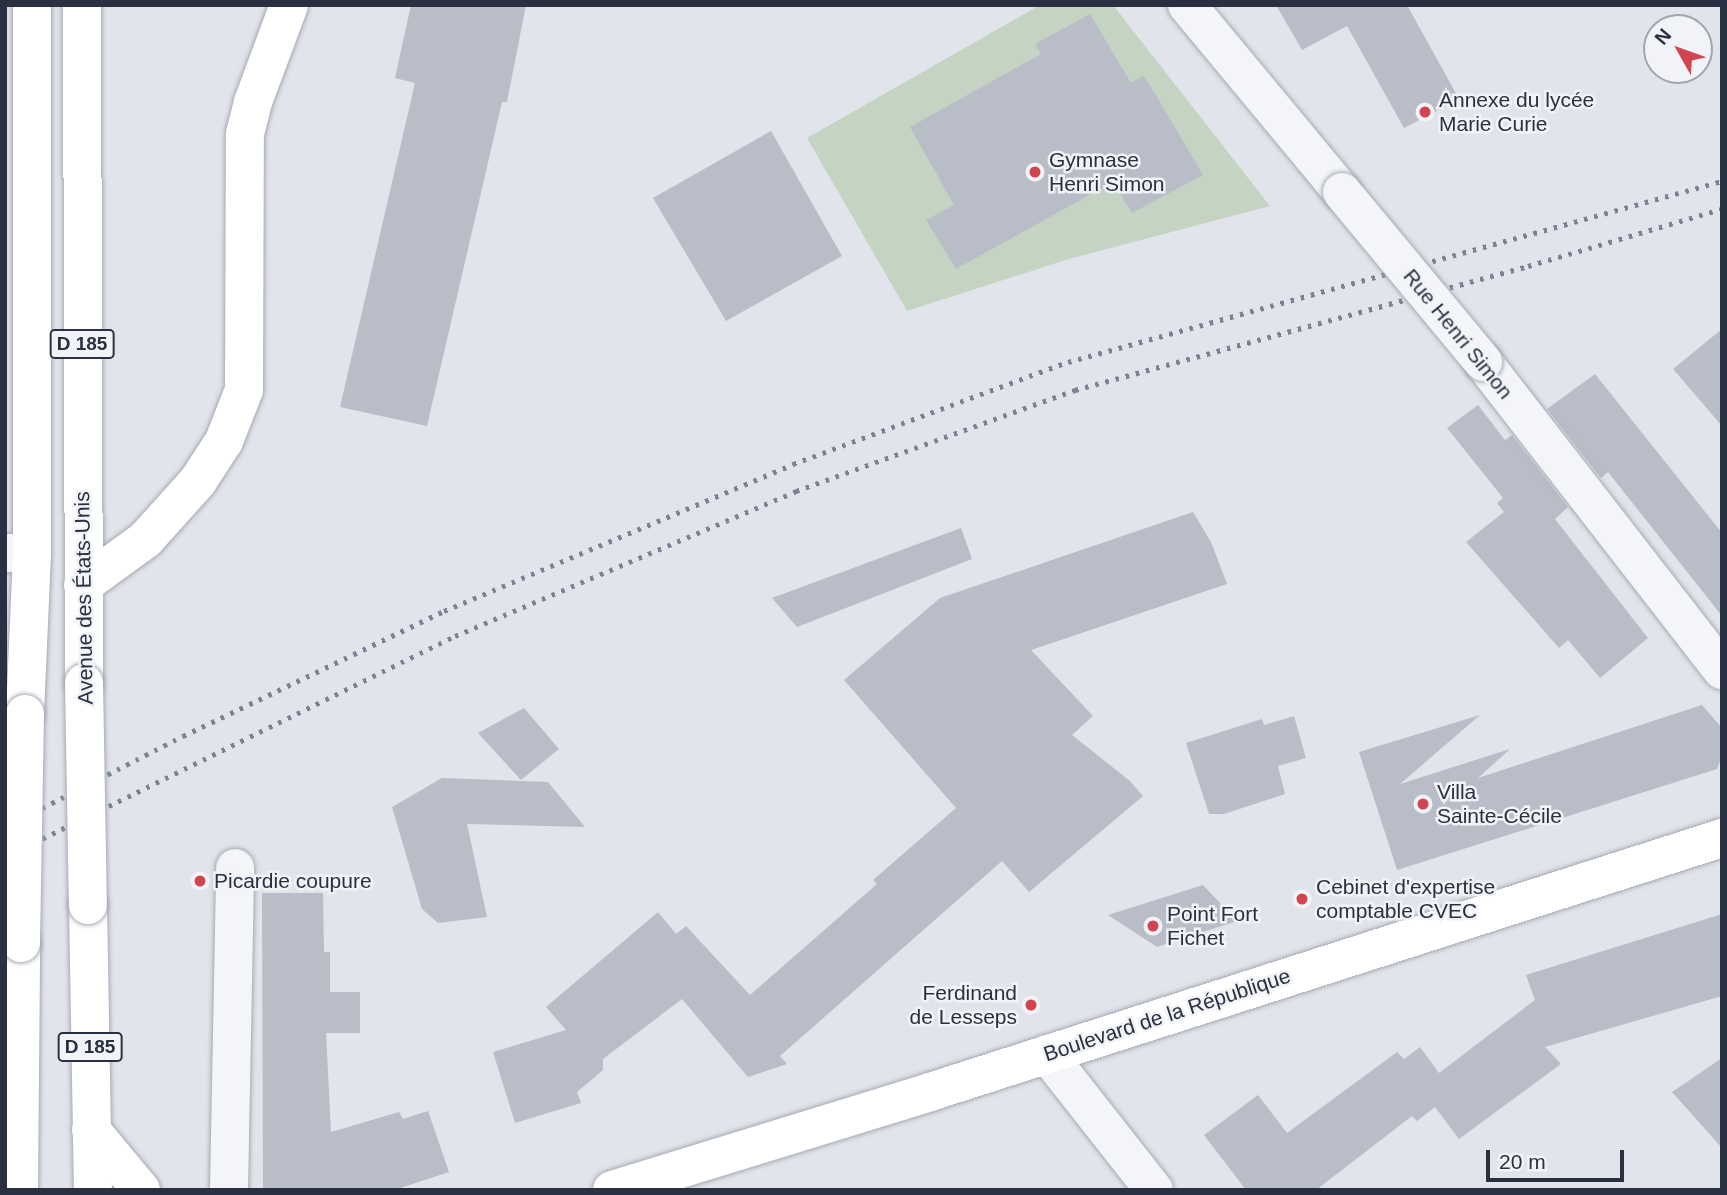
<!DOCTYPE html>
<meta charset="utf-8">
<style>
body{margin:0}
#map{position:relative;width:1727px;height:1195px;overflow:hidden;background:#e1e4ea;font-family:Helvetica,sans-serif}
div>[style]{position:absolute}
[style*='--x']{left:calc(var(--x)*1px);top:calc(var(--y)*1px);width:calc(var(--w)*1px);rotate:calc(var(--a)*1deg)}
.green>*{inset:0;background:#c5d4c2}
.building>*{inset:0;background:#b8bdc7}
.roads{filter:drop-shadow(0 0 2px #a6aab4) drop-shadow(0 0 2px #a6aab4)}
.minor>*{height:38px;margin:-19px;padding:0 19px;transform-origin:19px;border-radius:19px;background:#f4f5f8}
.major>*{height:38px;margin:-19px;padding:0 19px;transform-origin:19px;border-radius:19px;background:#fff}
.rail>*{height:5px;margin-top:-2.5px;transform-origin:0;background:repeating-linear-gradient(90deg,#7a8294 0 3.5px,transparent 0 10.5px)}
.bridges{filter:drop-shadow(0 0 2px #a6aab4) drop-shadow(0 0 2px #a6aab4)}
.minor-bridge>*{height:38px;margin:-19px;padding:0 19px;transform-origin:19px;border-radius:19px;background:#f4f5f8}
.major-bridge>*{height:38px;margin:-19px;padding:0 19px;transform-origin:19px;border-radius:19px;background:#fff}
.dots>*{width:19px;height:19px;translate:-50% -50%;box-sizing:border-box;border:4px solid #f1f3f7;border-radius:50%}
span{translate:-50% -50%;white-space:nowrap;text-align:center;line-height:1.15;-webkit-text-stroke:5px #f1f3f7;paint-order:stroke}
.shield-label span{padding:2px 5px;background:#f1f3f7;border:2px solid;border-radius:5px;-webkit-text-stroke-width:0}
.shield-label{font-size:19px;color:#293042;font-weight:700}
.poi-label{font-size:21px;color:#293042}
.left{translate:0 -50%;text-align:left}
.right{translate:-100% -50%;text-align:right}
.street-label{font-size:21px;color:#293042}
.frame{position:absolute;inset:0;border:7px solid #293042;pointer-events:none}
.north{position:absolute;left:1643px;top:14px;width:70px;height:70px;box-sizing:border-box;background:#f1f3f7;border:2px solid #a1a5af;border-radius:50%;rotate:310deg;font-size:19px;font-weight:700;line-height:28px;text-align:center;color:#293042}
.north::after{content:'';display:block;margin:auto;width:24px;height:32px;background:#d04550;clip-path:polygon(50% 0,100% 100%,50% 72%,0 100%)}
.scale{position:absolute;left:1486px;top:1150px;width:138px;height:32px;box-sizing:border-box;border:4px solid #293042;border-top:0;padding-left:9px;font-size:21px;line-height:24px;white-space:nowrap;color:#293042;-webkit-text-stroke:5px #f1f3f7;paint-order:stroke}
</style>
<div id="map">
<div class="green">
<i style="clip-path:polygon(1040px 5px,1113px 5px,1270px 206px,1069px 259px,907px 311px,807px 138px)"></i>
</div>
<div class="building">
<i style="clip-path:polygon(411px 5px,526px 5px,507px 102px,502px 102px,427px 426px,340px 407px,415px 83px,395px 78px)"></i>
<i style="clip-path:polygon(1276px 5px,1407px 5px,1459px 99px,1404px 128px,1347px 26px,1302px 50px)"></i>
<i style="clip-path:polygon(1090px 14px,1131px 83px,1143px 76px,1151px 87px,1203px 175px,1132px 213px,1113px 182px,956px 269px,926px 220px,954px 205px,910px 127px,1041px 54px,1035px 44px)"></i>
<i style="clip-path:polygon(771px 131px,842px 256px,726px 321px,653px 198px)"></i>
<i style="clip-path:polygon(1722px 329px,1722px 426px,1673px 369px)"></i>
<i style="clip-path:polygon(1595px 374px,1722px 533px,1722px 616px,1608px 472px,1601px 478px,1547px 409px)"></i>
<i style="clip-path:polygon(1478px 405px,1505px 440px,1512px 435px,1568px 507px,1555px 519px,1648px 638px,1600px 678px,1568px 640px,1559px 648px,1466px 542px,1504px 512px,1497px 503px,1503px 498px,1447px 428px)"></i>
<i style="clip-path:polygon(1193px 512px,1211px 542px,1227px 584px,1031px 650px,1093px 716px,1072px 735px,1130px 781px,1143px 796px,1029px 892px,1002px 861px,780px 1056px,787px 1064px,748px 1077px,682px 999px,603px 1059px,603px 1070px,577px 1092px,581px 1103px,515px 1123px,493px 1052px,566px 1030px,546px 1007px,658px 912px,676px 934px,686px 926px,750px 995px,877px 884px,873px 880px,956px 808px,844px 680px,940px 598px)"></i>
<i style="clip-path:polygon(961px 528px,972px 559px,797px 627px,772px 598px)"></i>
<i style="clip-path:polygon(1702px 705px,1722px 728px,1722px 756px,1717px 769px,1397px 870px,1359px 752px,1480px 715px,1400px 784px,1510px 749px,1478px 778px)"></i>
<i style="clip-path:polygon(524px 708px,559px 749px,521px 780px,478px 733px)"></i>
<i style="clip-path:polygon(1294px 716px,1306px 758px,1278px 766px,1285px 794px,1224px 814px,1209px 814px,1186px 743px,1262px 719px,1264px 725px)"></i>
<i style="clip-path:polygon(442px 778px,548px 782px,585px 827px,467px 824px,487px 917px,438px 923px,422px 909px,392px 807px)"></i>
<i style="clip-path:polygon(1203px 885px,1237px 921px,1157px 947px,1108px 915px)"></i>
<i style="clip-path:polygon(262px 893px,323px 893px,324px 952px,330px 952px,330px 992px,360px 992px,360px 1033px,326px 1033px,331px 1132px,399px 1112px,403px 1119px,428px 1111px,449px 1172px,394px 1190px,263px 1190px)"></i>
<i style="clip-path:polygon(1722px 914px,1722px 996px,1545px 1047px,1561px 1064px,1459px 1139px,1435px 1107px,1417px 1121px,1412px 1116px,1316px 1190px,1246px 1190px,1204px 1135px,1258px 1095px,1287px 1133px,1397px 1052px,1404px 1059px,1420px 1047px,1439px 1073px,1535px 1000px,1526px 975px)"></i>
<i style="clip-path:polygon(1722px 1058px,1722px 1148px,1672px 1092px)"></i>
</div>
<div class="roads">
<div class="minor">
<i style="--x:1187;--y:5;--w:243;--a:50.3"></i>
<i style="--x:1483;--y:362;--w:390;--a:52.2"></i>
<i style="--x:5;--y:553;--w:27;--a:0"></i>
<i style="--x:1047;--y:1054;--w:173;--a:51.8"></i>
<i style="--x:229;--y:1190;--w:322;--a:-88.9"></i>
</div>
<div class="major">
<i style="--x:82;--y:5;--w:678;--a:89.83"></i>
<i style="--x:83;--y:585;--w:78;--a:-36.1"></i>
<i style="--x:146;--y:539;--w:78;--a:-48.1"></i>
<i style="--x:198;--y:481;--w:48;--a:-57"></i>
<i style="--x:224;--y:441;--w:55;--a:-68.6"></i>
<i style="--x:244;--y:390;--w:256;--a:-89.8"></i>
<i style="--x:245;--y:134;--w:33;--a:-76"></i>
<i style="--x:253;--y:102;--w:103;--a:-69.6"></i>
<i style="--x:25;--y:714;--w:161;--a:-87.5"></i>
<i style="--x:32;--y:553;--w:548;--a:-90"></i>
<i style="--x:88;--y:905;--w:285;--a:89"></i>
<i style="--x:91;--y:1130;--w:78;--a:50.2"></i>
<i style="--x:19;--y:1190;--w:247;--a:-89.5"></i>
<i style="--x:612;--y:1190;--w:333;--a:-17.1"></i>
<i style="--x:930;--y:1092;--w:832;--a:-17.78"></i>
</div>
</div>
<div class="rail">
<i style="--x:5;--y:827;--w:200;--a:-27.1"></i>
<i style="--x:183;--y:736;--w:289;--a:-25.6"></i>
<i style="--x:444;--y:611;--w:379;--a:-22.8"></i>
<i style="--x:793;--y:464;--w:293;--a:-20.4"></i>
<i style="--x:1068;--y:362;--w:679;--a:-15.47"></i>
<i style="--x:5;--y:857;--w:501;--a:-26.16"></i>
<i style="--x:455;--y:636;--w:371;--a:-23"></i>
<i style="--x:796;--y:491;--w:297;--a:-19.9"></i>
<i style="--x:1075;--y:390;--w:470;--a:-15.3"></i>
<i style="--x:1528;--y:266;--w:202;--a:-16.4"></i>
</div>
<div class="bridges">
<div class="minor-bridge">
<i style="--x:1342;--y:192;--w:221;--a:50.3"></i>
</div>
<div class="major-bridge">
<i style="--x:84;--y:683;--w:222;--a:89"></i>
<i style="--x:21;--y:943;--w:229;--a:-89"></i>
</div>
</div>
<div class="dots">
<i style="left:1425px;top:112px;background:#d04550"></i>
<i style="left:1035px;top:172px;background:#d04550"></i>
<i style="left:1423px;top:804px;background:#d04550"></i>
<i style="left:200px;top:881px;background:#d04550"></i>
<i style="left:1302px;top:899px;background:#d04550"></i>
<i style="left:1153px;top:926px;background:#d04550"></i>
<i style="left:1031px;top:1005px;background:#d04550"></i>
</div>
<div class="shield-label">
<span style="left:82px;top:344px">D 185</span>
<span style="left:90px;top:1047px">D 185</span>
</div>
<div class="poi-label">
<span class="left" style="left:1439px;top:112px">Annexe du lycée<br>Marie Curie</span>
<span class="left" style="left:1049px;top:172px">Gymnase<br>Henri Simon</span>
<span class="left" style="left:1437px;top:804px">Villa<br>Sainte-Cécile</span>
<span class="left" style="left:214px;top:881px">Picardie coupure</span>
<span class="left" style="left:1316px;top:899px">Cebinet d'expertise<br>comptable CVEC</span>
<span class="left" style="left:1167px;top:926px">Point Fort<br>Fichet</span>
<span class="right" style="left:1017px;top:1005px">Ferdinand<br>de Lesseps</span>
</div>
<div class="street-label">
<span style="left:1458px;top:334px;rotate:51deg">Rue Henri Simon</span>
<span style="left:84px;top:598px;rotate:-91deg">Avenue des États-Unis</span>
<span style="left:1167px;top:1015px;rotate:-18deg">Boulevard de la République</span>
</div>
<div class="frame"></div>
<div class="north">N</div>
<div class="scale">20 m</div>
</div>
